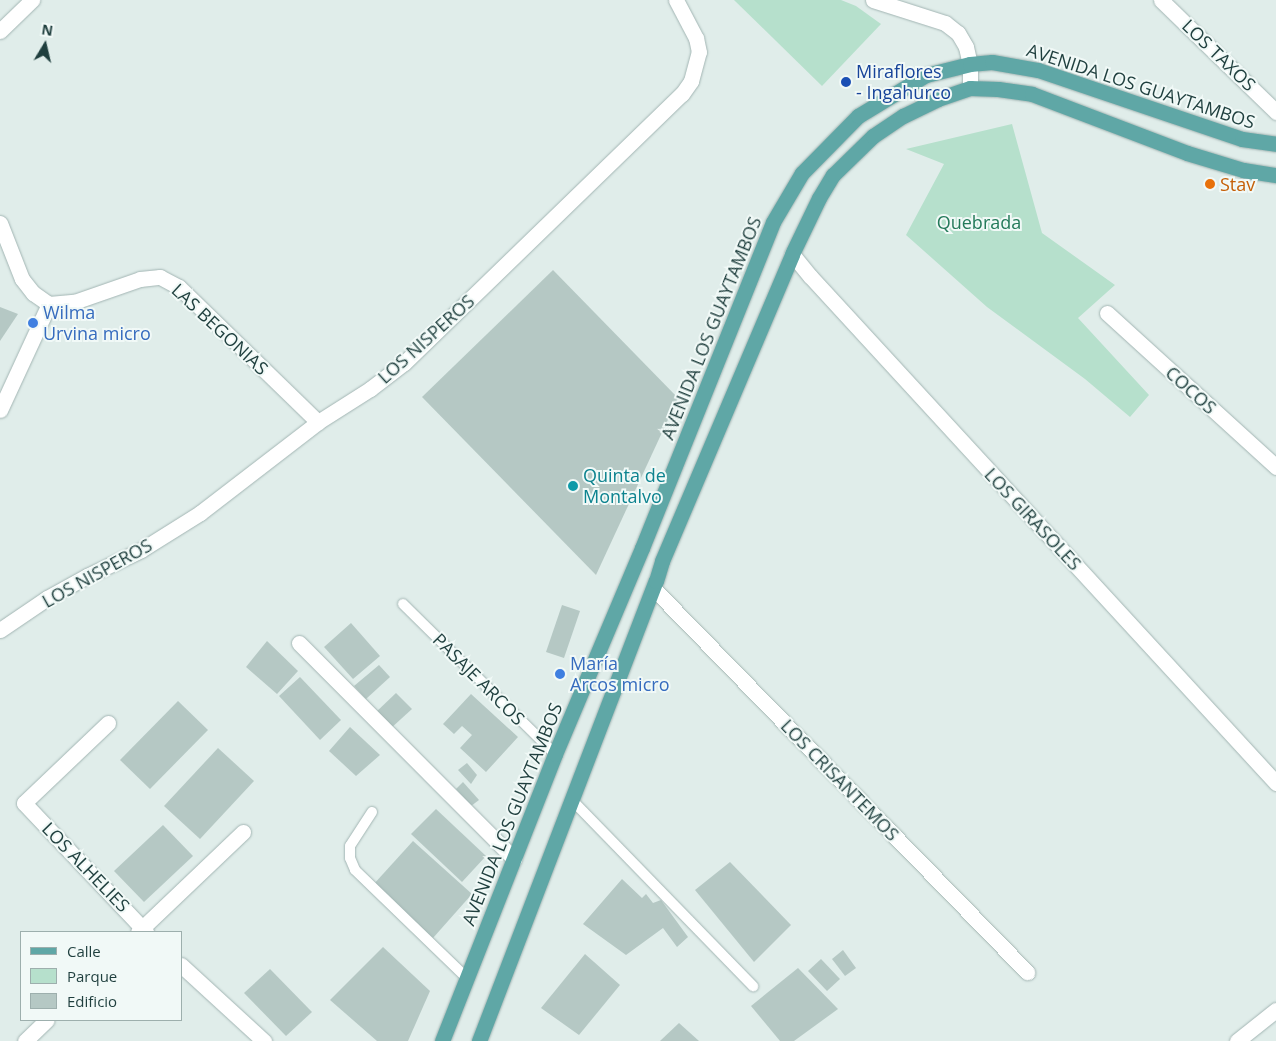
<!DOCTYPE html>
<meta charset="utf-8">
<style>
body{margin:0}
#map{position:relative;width:1276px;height:1041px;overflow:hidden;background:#e0edea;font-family:"Open Sans",sans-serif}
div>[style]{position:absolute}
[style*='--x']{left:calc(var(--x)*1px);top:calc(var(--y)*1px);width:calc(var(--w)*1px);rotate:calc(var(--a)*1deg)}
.green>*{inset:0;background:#b6e0cc}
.building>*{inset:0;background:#b5c8c4}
.roads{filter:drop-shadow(0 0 1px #a2b5b3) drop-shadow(0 0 1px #a2b5b3)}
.lane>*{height:10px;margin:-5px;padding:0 5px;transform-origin:5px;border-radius:5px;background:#fff}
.street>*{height:15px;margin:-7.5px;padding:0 7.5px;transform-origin:7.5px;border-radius:7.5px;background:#fff}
.secondary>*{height:15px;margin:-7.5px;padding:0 7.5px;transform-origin:7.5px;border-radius:7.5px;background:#fff}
.primary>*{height:15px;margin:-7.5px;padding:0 7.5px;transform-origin:7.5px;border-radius:7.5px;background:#5fa7a6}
.dots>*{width:14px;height:14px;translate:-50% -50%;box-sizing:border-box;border:2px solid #f1f9f7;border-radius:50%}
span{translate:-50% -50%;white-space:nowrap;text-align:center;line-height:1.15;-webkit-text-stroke:4px #f1f9f7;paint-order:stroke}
.street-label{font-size:18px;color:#1f3f3e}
.transit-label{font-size:18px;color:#164399}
.left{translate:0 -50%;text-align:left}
.food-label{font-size:18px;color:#c56008}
.park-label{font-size:18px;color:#247a5a}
.shop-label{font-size:18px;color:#366cbe}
.culture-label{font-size:18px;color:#0d838f}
.legend{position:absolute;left:20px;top:931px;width:162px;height:90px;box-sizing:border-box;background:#f1f9f7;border:1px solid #9dafad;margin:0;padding:6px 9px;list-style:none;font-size:15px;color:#1f3f3e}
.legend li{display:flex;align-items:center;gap:10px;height:25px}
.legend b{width:25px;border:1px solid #9dafad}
.north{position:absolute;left:20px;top:20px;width:50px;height:50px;-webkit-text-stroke:4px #f1f9f7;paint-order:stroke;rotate:9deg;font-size:14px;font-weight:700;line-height:20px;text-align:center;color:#1f3f3e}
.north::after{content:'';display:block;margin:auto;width:18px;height:22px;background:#1f3f3e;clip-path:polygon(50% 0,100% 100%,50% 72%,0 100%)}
</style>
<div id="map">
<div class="green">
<i style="clip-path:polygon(734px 0,841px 0,856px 6px,881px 24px,822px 86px)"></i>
<i style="clip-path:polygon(1012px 124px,1042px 233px,1115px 285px,1078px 318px,1149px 395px,1130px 417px,1085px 379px,987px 307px,906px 235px,944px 164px,906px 149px)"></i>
</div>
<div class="building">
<i style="clip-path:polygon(553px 270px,678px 398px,596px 575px,422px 397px)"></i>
<i style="clip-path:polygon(0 307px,18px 314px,0 341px)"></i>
<i style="clip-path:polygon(562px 605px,580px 611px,564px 658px,546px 652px)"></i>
<i style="clip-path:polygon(351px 623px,380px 656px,353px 679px,324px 647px)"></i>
<i style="clip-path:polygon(267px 641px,298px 671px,277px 694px,246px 667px)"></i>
<i style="clip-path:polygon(379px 665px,390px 677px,366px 699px,354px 686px)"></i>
<i style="clip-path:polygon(300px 677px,341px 720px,320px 740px,279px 696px)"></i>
<i style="clip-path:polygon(396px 693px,412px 709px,390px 729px,374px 714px)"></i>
<i style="clip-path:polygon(471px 694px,518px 737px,486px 772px,460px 748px,472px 735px,462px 726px,454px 734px,443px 724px)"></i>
<i style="clip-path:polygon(178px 701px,208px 730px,150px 789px,120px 760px)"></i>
<i style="clip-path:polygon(350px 727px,380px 755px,356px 776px,329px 751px)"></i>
<i style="clip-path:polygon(218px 748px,254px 781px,200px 839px,164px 806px)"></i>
<i style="clip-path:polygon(467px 763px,477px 775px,471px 784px,458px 770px)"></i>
<i style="clip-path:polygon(463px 782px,479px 800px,471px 806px,456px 789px)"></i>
<i style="clip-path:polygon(436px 809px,486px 856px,462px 882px,411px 834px)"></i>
<i style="clip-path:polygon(163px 825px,193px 856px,144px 902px,114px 871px)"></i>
<i style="clip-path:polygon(413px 841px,472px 894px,433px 938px,373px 885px)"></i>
<i style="clip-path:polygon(730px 862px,791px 925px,754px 962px,695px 890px)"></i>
<i style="clip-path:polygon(622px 879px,642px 898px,646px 894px,653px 903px,661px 900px,688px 937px,677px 947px,663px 928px,626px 955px,583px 924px)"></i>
<i style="clip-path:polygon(383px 947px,430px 991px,408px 1041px,377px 1041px,330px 1000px)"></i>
<i style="clip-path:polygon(843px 950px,856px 968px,845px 976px,832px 959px)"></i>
<i style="clip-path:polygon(585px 954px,620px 985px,579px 1035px,541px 1008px)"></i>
<i style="clip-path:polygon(821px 959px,840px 979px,827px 991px,808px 971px)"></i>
<i style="clip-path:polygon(798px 968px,838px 1009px,794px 1041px,780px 1041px,751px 1006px)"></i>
<i style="clip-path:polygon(270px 969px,312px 1012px,286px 1036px,244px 993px)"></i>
<i style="clip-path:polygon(679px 1023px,699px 1041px,660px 1041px)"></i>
</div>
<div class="roads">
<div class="lane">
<i style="--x:403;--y:604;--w:214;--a:44.6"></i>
<i style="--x:572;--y:800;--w:260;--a:45.8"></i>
<i style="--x:372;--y:812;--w:40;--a:122.9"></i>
<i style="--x:350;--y:846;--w:12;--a:90"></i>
<i style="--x:350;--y:858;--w:13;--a:67"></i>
<i style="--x:355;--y:870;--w:156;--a:44"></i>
</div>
<div class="street">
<i style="--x:873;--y:0;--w:76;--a:17.7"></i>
<i style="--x:945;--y:23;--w:16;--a:38"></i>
<i style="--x:958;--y:33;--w:16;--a:60"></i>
<i style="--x:966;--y:47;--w:17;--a:77"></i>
<i style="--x:970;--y:64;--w:24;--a:90"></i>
<i style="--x:1161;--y:0;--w:161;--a:44.2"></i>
<i style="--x:0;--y:31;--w:45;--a:-44.1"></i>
<i style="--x:0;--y:223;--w:60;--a:68.6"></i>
<i style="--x:22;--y:279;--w:18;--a:52"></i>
<i style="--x:33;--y:293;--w:19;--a:35"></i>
<i style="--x:792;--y:254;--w:28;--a:51"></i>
<i style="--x:810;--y:276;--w:689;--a:47.41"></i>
<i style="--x:49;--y:304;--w:25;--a:-5"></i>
<i style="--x:74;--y:302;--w:70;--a:-19.2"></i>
<i style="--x:140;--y:279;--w:20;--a:-6"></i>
<i style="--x:160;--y:277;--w:21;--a:28"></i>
<i style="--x:179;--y:287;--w:194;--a:44.2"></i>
<i style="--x:1107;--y:313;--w:229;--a:42.3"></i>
<i style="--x:0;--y:410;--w:117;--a:-65.2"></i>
<i style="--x:654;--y:589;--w:535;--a:45.76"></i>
<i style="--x:0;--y:630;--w:57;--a:-34.2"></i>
<i style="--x:47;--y:598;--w:46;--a:-28.8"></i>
<i style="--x:87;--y:576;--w:60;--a:-25.7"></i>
<i style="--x:141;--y:550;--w:70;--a:-32.1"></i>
<i style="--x:200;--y:513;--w:149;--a:-37.6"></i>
<i style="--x:318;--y:422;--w:62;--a:-32.4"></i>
<i style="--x:370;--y:389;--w:43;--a:-37.4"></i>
<i style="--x:404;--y:363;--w:387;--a:-44.1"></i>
<i style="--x:682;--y:94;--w:16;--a:-55"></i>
<i style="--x:691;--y:81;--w:30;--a:-75"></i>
<i style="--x:699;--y:52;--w:14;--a:-102"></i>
<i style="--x:696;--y:38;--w:43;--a:-117.8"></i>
<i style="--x:299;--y:643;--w:305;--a:45.1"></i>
<i style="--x:108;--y:723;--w:116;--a:136.4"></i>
<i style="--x:24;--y:803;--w:178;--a:46.6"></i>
<i style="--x:138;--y:932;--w:145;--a:-43.6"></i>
<i style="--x:181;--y:965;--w:113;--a:42.5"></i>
<i style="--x:25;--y:1041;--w:30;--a:-44"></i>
</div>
<div class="secondary">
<i style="--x:1237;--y:1041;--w:50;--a:-38.5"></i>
</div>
<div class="primary">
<i style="--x:442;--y:1041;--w:308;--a:-68.5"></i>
<i style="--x:555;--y:754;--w:224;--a:-67.1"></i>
<i style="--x:642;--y:548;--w:351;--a:-68.1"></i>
<i style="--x:773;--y:222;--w:57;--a:-59.4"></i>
<i style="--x:802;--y:173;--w:80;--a:-45.5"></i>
<i style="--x:858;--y:116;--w:79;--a:-31.1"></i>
<i style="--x:926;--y:75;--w:45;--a:-14"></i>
<i style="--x:970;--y:64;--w:22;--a:-5"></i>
<i style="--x:992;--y:62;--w:47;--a:9.9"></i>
<i style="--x:1038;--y:70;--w:215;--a:18.7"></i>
<i style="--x:1242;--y:139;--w:34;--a:8"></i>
<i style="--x:479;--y:1041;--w:493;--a:-69"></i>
<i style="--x:656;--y:581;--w:21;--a:-73"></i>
<i style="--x:662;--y:561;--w:333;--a:-67"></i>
<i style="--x:792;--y:254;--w:62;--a:-64.3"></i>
<i style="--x:819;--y:198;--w:27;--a:-59"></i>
<i style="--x:833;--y:175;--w:56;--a:-44.3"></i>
<i style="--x:873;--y:136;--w:36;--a:-34"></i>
<i style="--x:903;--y:116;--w:39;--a:-26"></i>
<i style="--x:938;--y:99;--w:34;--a:-19"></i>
<i style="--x:970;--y:88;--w:28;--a:2"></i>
<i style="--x:998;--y:89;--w:34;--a:8"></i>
<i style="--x:1032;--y:94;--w:166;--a:20.8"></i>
<i style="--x:1187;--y:153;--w:59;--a:16.9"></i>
<i style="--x:1243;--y:170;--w:33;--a:9"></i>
</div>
</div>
<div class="dots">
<i style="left:846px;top:82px;background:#1a4fb4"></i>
<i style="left:1210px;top:184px;background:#e8710a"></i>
<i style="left:33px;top:323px;background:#3f7fe0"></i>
<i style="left:573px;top:486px;background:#0f9aa8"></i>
<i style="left:560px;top:674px;background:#3f7fe0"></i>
</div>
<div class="street-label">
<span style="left:1219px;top:55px;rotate:44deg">LOS TAXOS</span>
<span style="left:1141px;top:86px;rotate:18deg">AVENIDA LOS GUAYTAMBOS</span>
<span style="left:711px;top:328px;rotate:-68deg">AVENIDA LOS GUAYTAMBOS</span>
<span style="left:220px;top:329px;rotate:43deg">LAS BEGONIAS</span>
<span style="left:426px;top:339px;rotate:-42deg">LOS NISPEROS</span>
<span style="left:1191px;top:390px;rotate:42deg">COCOS</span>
<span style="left:1033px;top:519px;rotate:47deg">LOS GIRASOLES</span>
<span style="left:97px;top:573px;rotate:-29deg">LOS NISPEROS</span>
<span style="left:479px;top:679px;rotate:45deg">PASAJE ARCOS</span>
<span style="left:840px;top:780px;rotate:46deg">LOS CRISANTEMOS</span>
<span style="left:512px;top:814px;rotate:-68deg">AVENIDA LOS GUAYTAMBOS</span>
<span style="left:86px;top:867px;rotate:46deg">LOS ALHELIES</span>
</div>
<div class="transit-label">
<span class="left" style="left:856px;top:82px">Miraflores<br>- Ingahurco</span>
</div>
<div class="food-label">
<span class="left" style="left:1220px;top:184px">Stav</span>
</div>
<div class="park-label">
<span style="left:979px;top:222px">Quebrada</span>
</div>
<div class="shop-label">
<span class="left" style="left:43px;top:323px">Wilma<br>Urvina micro</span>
<span class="left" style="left:570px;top:674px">María<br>Arcos micro</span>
</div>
<div class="culture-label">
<span class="left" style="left:583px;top:486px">Quinta de<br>Montalvo</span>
</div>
<ul class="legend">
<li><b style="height:6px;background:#5fa7a6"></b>Calle</li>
<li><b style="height:14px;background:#b6e0cc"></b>Parque</li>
<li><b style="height:14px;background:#b5c8c4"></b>Edificio</li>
</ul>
<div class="north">N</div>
</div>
